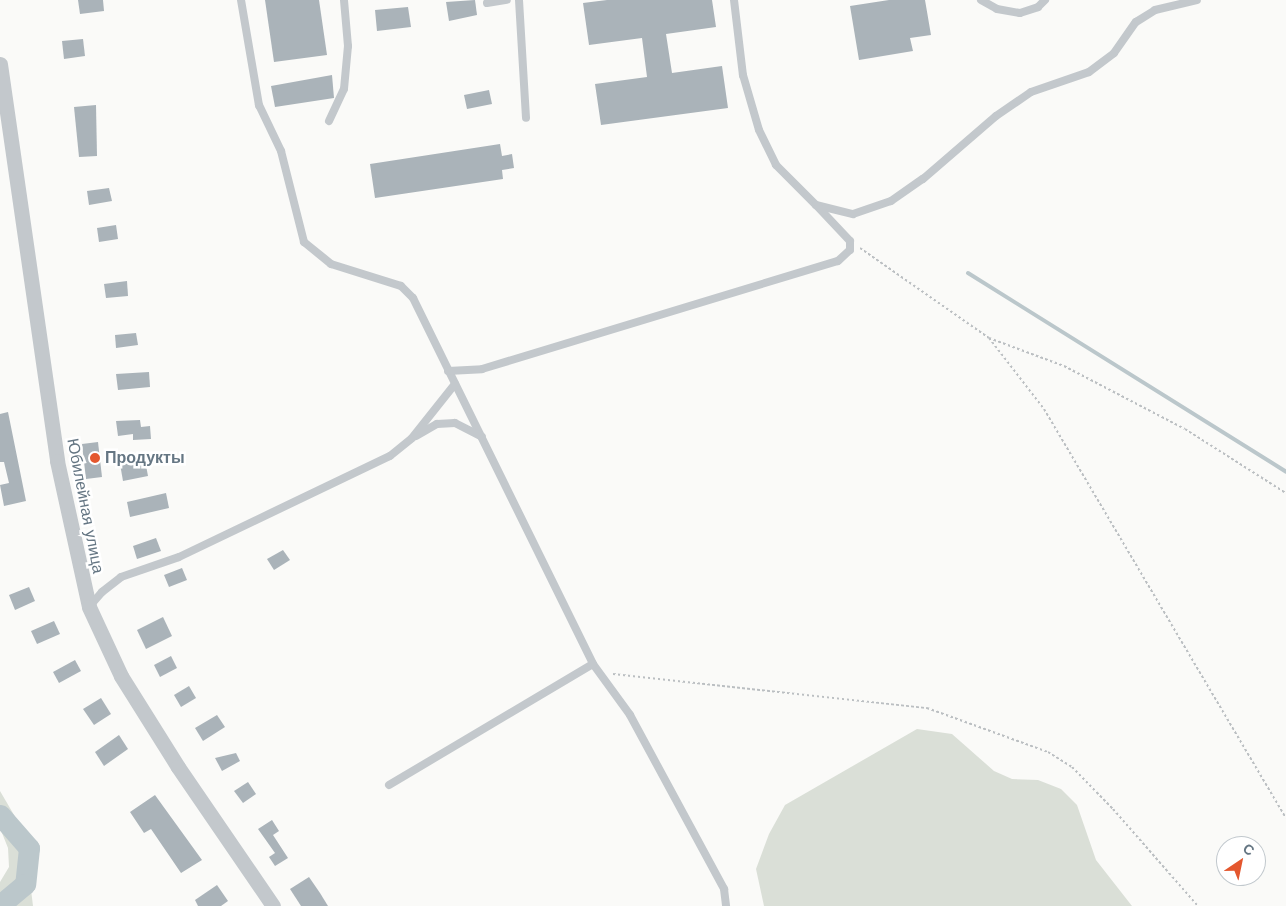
<!DOCTYPE html>
<meta charset="utf-8">
<style>
body{margin:0}
#map{position:relative;width:1286px;height:906px;overflow:hidden;background:#fafaf8;font-family:"Work Sans",sans-serif}
div>[style]{position:absolute}
[style*='--x']{left:calc(var(--x)*1px);top:calc(var(--y)*1px);width:calc(var(--w)*1px);rotate:calc(var(--a)*1deg)}
.green>*{inset:0;background:#dadfd7}
.stream>*{height:4px;margin:-2px;padding:0 2px;transform-origin:2px;border-radius:2px;background:#bbc7cb}
.river>*{height:21px;margin:-10.5px;padding:0 10.5px;transform-origin:10.5px;border-radius:10.5px;background:#bbc7cb}
.building>*{inset:0;background:#aab3b9}
.path>*{height:2px;margin-top:-1px;transform-origin:0;background:repeating-linear-gradient(90deg,#bbbfc2 0 2.5px,transparent 0 5px)}
.service>*{height:8px;margin:-4px;padding:0 4px;transform-origin:4px;border-radius:4px;background:#c3c8cc}
.minor>*{height:15px;margin:-7.5px;padding:0 7.5px;transform-origin:7.5px;border-radius:7.5px;background:#c3c8cc}
.dots>*{width:14px;height:14px;translate:-50% -50%;box-sizing:border-box;border:2px solid #fff;border-radius:50%}
span{translate:-50% -50%;white-space:nowrap;text-align:center;line-height:1.15;-webkit-text-stroke:5px #fff;paint-order:stroke}
.poi-label{font-size:16px;color:#657683;font-weight:700}
.left{translate:0 -50%;text-align:left}
.street-label{font-size:16px;color:#657683}
.north{position:absolute;left:1216px;top:836px;width:50px;height:50px;box-sizing:border-box;background:#fff;border:1px solid #c1c8cd;border-radius:50%;rotate:34deg;font-size:14px;font-weight:700;line-height:20px;text-align:center;color:#657683}
.north::after{content:'';display:block;margin:auto;width:18px;height:22px;background:#e4572e;clip-path:polygon(50% 0,100% 100%,50% 72%,0 100%)}
</style>
<div id="map">
<div class="green">
<i style="clip-path:polygon(917px 729px,952px 734px,994px 771px,1012px 779px,1038px 780px,1061px 789px,1077px 805px,1096px 860px,1132px 906px,764px 906px,756px 869px,769px 834px,785px 805px)"></i>
<i style="clip-path:polygon(0 791px,24px 832px,33px 906px,0 906px,0 882px,9px 867px,8px 848px,0 828px)"></i>
</div>
<div class="stream">
<i style="--x:968;--y:273;--w:375;--a:32"></i>
</div>
<div class="river">
<i style="--x:0;--y:815;--w:44;--a:48.7"></i>
<i style="--x:29;--y:848;--w:36;--a:96"></i>
<i style="--x:25;--y:884;--w:33;--a:140"></i>
</div>
<div class="building">
<i style="clip-path:polygon(78px 0,103px 0,104px 11px,80px 14px)"></i>
<i style="clip-path:polygon(265px 0,319px 0,327px 55px,274px 62px)"></i>
<i style="clip-path:polygon(475px 0,477px 15px,449px 21px,446px 2px)"></i>
<i style="clip-path:polygon(607px 0,712px 0,716px 27px,666px 34px,672px 73px,722px 66px,728px 108px,601px 125px,595px 84px,647px 77px,642px 38px,589px 45px,583px 3px)"></i>
<i style="clip-path:polygon(889px 0,925px 0,931px 35px,910px 38px,913px 51px,859px 60px,850px 6px)"></i>
<i style="clip-path:polygon(408px 7px,411px 27px,377px 31px,375px 10px)"></i>
<i style="clip-path:polygon(83px 39px,85px 56px,64px 59px,62px 41px)"></i>
<i style="clip-path:polygon(332px 75px,334px 98px,275px 107px,271px 86px)"></i>
<i style="clip-path:polygon(489px 90px,492px 104px,467px 109px,464px 95px)"></i>
<i style="clip-path:polygon(96px 105px,97px 156px,79px 157px,74px 107px)"></i>
<i style="clip-path:polygon(500px 144px,502px 156px,512px 154px,514px 168px,502px 170px,503px 179px,375px 198px,370px 164px)"></i>
<i style="clip-path:polygon(109px 188px,112px 201px,89px 205px,87px 191px)"></i>
<i style="clip-path:polygon(116px 225px,118px 239px,99px 242px,97px 228px)"></i>
<i style="clip-path:polygon(127px 281px,128px 296px,106px 298px,104px 284px)"></i>
<i style="clip-path:polygon(136px 333px,138px 345px,116px 348px,115px 335px)"></i>
<i style="clip-path:polygon(149px 372px,150px 387px,118px 390px,116px 374px)"></i>
<i style="clip-path:polygon(8px 412px,26px 501px,4px 506px,0 485px,9px 483px,4px 462px,0 462px,0 414px)"></i>
<i style="clip-path:polygon(140px 420px,141px 427px,150px 426px,151px 439px,133px 440px,133px 434px,118px 436px,116px 421px)"></i>
<i style="clip-path:polygon(98px 442px,102px 477px,86px 479px,82px 444px)"></i>
<i style="clip-path:polygon(145px 460px,148px 476px,123px 481px,120px 464px)"></i>
<i style="clip-path:polygon(166px 493px,169px 508px,130px 517px,127px 502px)"></i>
<i style="clip-path:polygon(156px 538px,161px 551px,137px 559px,133px 546px)"></i>
<i style="clip-path:polygon(283px 550px,290px 560px,274px 570px,267px 559px)"></i>
<i style="clip-path:polygon(182px 568px,187px 580px,169px 587px,164px 575px)"></i>
<i style="clip-path:polygon(29px 587px,35px 601px,15px 610px,9px 595px)"></i>
<i style="clip-path:polygon(163px 617px,172px 636px,146px 649px,137px 630px)"></i>
<i style="clip-path:polygon(54px 621px,60px 634px,37px 644px,31px 631px)"></i>
<i style="clip-path:polygon(171px 656px,177px 668px,160px 677px,154px 665px)"></i>
<i style="clip-path:polygon(75px 660px,81px 671px,59px 683px,53px 672px)"></i>
<i style="clip-path:polygon(189px 686px,196px 698px,181px 707px,174px 695px)"></i>
<i style="clip-path:polygon(101px 698px,111px 714px,94px 725px,83px 709px)"></i>
<i style="clip-path:polygon(217px 715px,225px 727px,203px 741px,195px 728px)"></i>
<i style="clip-path:polygon(119px 735px,128px 749px,104px 766px,95px 752px)"></i>
<i style="clip-path:polygon(236px 753px,240px 761px,222px 771px,215px 758px)"></i>
<i style="clip-path:polygon(248px 782px,256px 794px,243px 803px,234px 791px)"></i>
<i style="clip-path:polygon(155px 795px,202px 860px,181px 873px,151px 829px,144px 833px,130px 812px)"></i>
<i style="clip-path:polygon(272px 820px,279px 831px,273px 835px,288px 858px,275px 866px,269px 857px,275px 853px,258px 829px)"></i>
<i style="clip-path:polygon(309px 877px,320px 893px,328px 906px,301px 906px,290px 889px)"></i>
<i style="clip-path:polygon(217px 885px,228px 901px,221px 906px,198px 906px,195px 900px)"></i>
</div>
<div class="path">
<i style="--x:860;--y:248;--w:157;--a:34.9"></i>
<i style="--x:989;--y:338;--w:80;--a:20.5"></i>
<i style="--x:1064;--y:366;--w:136;--a:27.5"></i>
<i style="--x:1185;--y:429;--w:120;--a:32.4"></i>
<i style="--x:989;--y:338;--w:90;--a:52.2"></i>
<i style="--x:1044;--y:409;--w:475;--a:59.4"></i>
<i style="--x:613;--y:674;--w:316;--a:6.2"></i>
<i style="--x:927;--y:708;--w:129;--a:20"></i>
<i style="--x:1048;--y:752;--w:28;--a:32"></i>
<i style="--x:1072;--y:767;--w:59;--a:45.7"></i>
<i style="--x:1113;--y:809;--w:129;--a:48.8"></i>
</div>
<div class="service">
<i style="--x:241;--y:0;--w:107;--a:80.3"></i>
<i style="--x:259;--y:105;--w:51;--a:64.4"></i>
<i style="--x:281;--y:151;--w:94;--a:75.8"></i>
<i style="--x:304;--y:242;--w:35;--a:39"></i>
<i style="--x:331;--y:264;--w:73;--a:17.4"></i>
<i style="--x:401;--y:286;--w:17;--a:45"></i>
<i style="--x:413;--y:298;--w:408;--a:63.8"></i>
<i style="--x:593;--y:664;--w:63;--a:54"></i>
<i style="--x:630;--y:715;--w:198;--a:61.6"></i>
<i style="--x:724;--y:889;--w:17;--a:83"></i>
<i style="--x:519;--y:0;--w:118;--a:86.6"></i>
<i style="--x:734;--y:0;--w:76;--a:83.2"></i>
<i style="--x:743;--y:75;--w:57;--a:73.8"></i>
<i style="--x:759;--y:130;--w:39;--a:64"></i>
<i style="--x:776;--y:165;--w:57;--a:45"></i>
<i style="--x:816;--y:205;--w:38;--a:14"></i>
<i style="--x:853;--y:214;--w:40;--a:-18.9"></i>
<i style="--x:891;--y:201;--w:39;--a:-35"></i>
<i style="--x:923;--y:179;--w:96;--a:-40.8"></i>
<i style="--x:996;--y:116;--w:42;--a:-34.4"></i>
<i style="--x:1031;--y:92;--w:61;--a:-19"></i>
<i style="--x:1089;--y:72;--w:31;--a:-37"></i>
<i style="--x:1114;--y:53;--w:38;--a:-55"></i>
<i style="--x:1136;--y:22;--w:22;--a:-32"></i>
<i style="--x:1155;--y:10;--w:43;--a:-13.4"></i>
<i style="--x:981;--y:0;--w:18;--a:29"></i>
<i style="--x:997;--y:9;--w:23;--a:10"></i>
<i style="--x:1020;--y:13;--w:19;--a:-18"></i>
<i style="--x:1038;--y:7;--w:10;--a:-45"></i>
<i style="--x:487;--y:3;--w:20;--a:-9"></i>
<i style="--x:329;--y:121;--w:35;--a:-65"></i>
<i style="--x:344;--y:89;--w:43;--a:-84.7"></i>
<i style="--x:348;--y:46;--w:46;--a:-95"></i>
<i style="--x:448;--y:371;--w:34;--a:-3"></i>
<i style="--x:482;--y:369;--w:372;--a:-16.9"></i>
<i style="--x:838;--y:261;--w:16;--a:-43"></i>
<i style="--x:850;--y:250;--w:9;--a:-90"></i>
<i style="--x:850;--y:241;--w:47;--a:-133.3"></i>
<i style="--x:416;--y:436;--w:24;--a:-30"></i>
<i style="--x:437;--y:424;--w:18;--a:-3"></i>
<i style="--x:455;--y:423;--w:30;--a:27"></i>
<i style="--x:89;--y:607;--w:20;--a:-49"></i>
<i style="--x:102;--y:592;--w:24;--a:-38"></i>
<i style="--x:121;--y:577;--w:61;--a:-19"></i>
<i style="--x:179;--y:557;--w:234;--a:-25.6"></i>
<i style="--x:390;--y:456;--w:28;--a:-39"></i>
<i style="--x:412;--y:438;--w:69;--a:-51.5"></i>
<i style="--x:389;--y:785;--w:237;--a:-30.7"></i>
</div>
<div class="minor">
<i style="--x:0;--y:64;--w:401;--a:81.8"></i>
<i style="--x:57;--y:461;--w:149;--a:77.6"></i>
<i style="--x:89;--y:607;--w:76;--a:65.1"></i>
<i style="--x:121;--y:676;--w:107;--a:57.9"></i>
<i style="--x:178;--y:767;--w:168;--a:55.6"></i>
</div>
<div class="dots">
<i style="left:95px;top:458px;background:#e4572e"></i>
</div>
<div class="poi-label">
<span class="left" style="left:105px;top:458px">Продукты</span>
</div>
<div class="street-label">
<span style="left:85px;top:506px;rotate:79deg">Юбилейная улица</span>
</div>
<div class="north">С</div>
</div>
